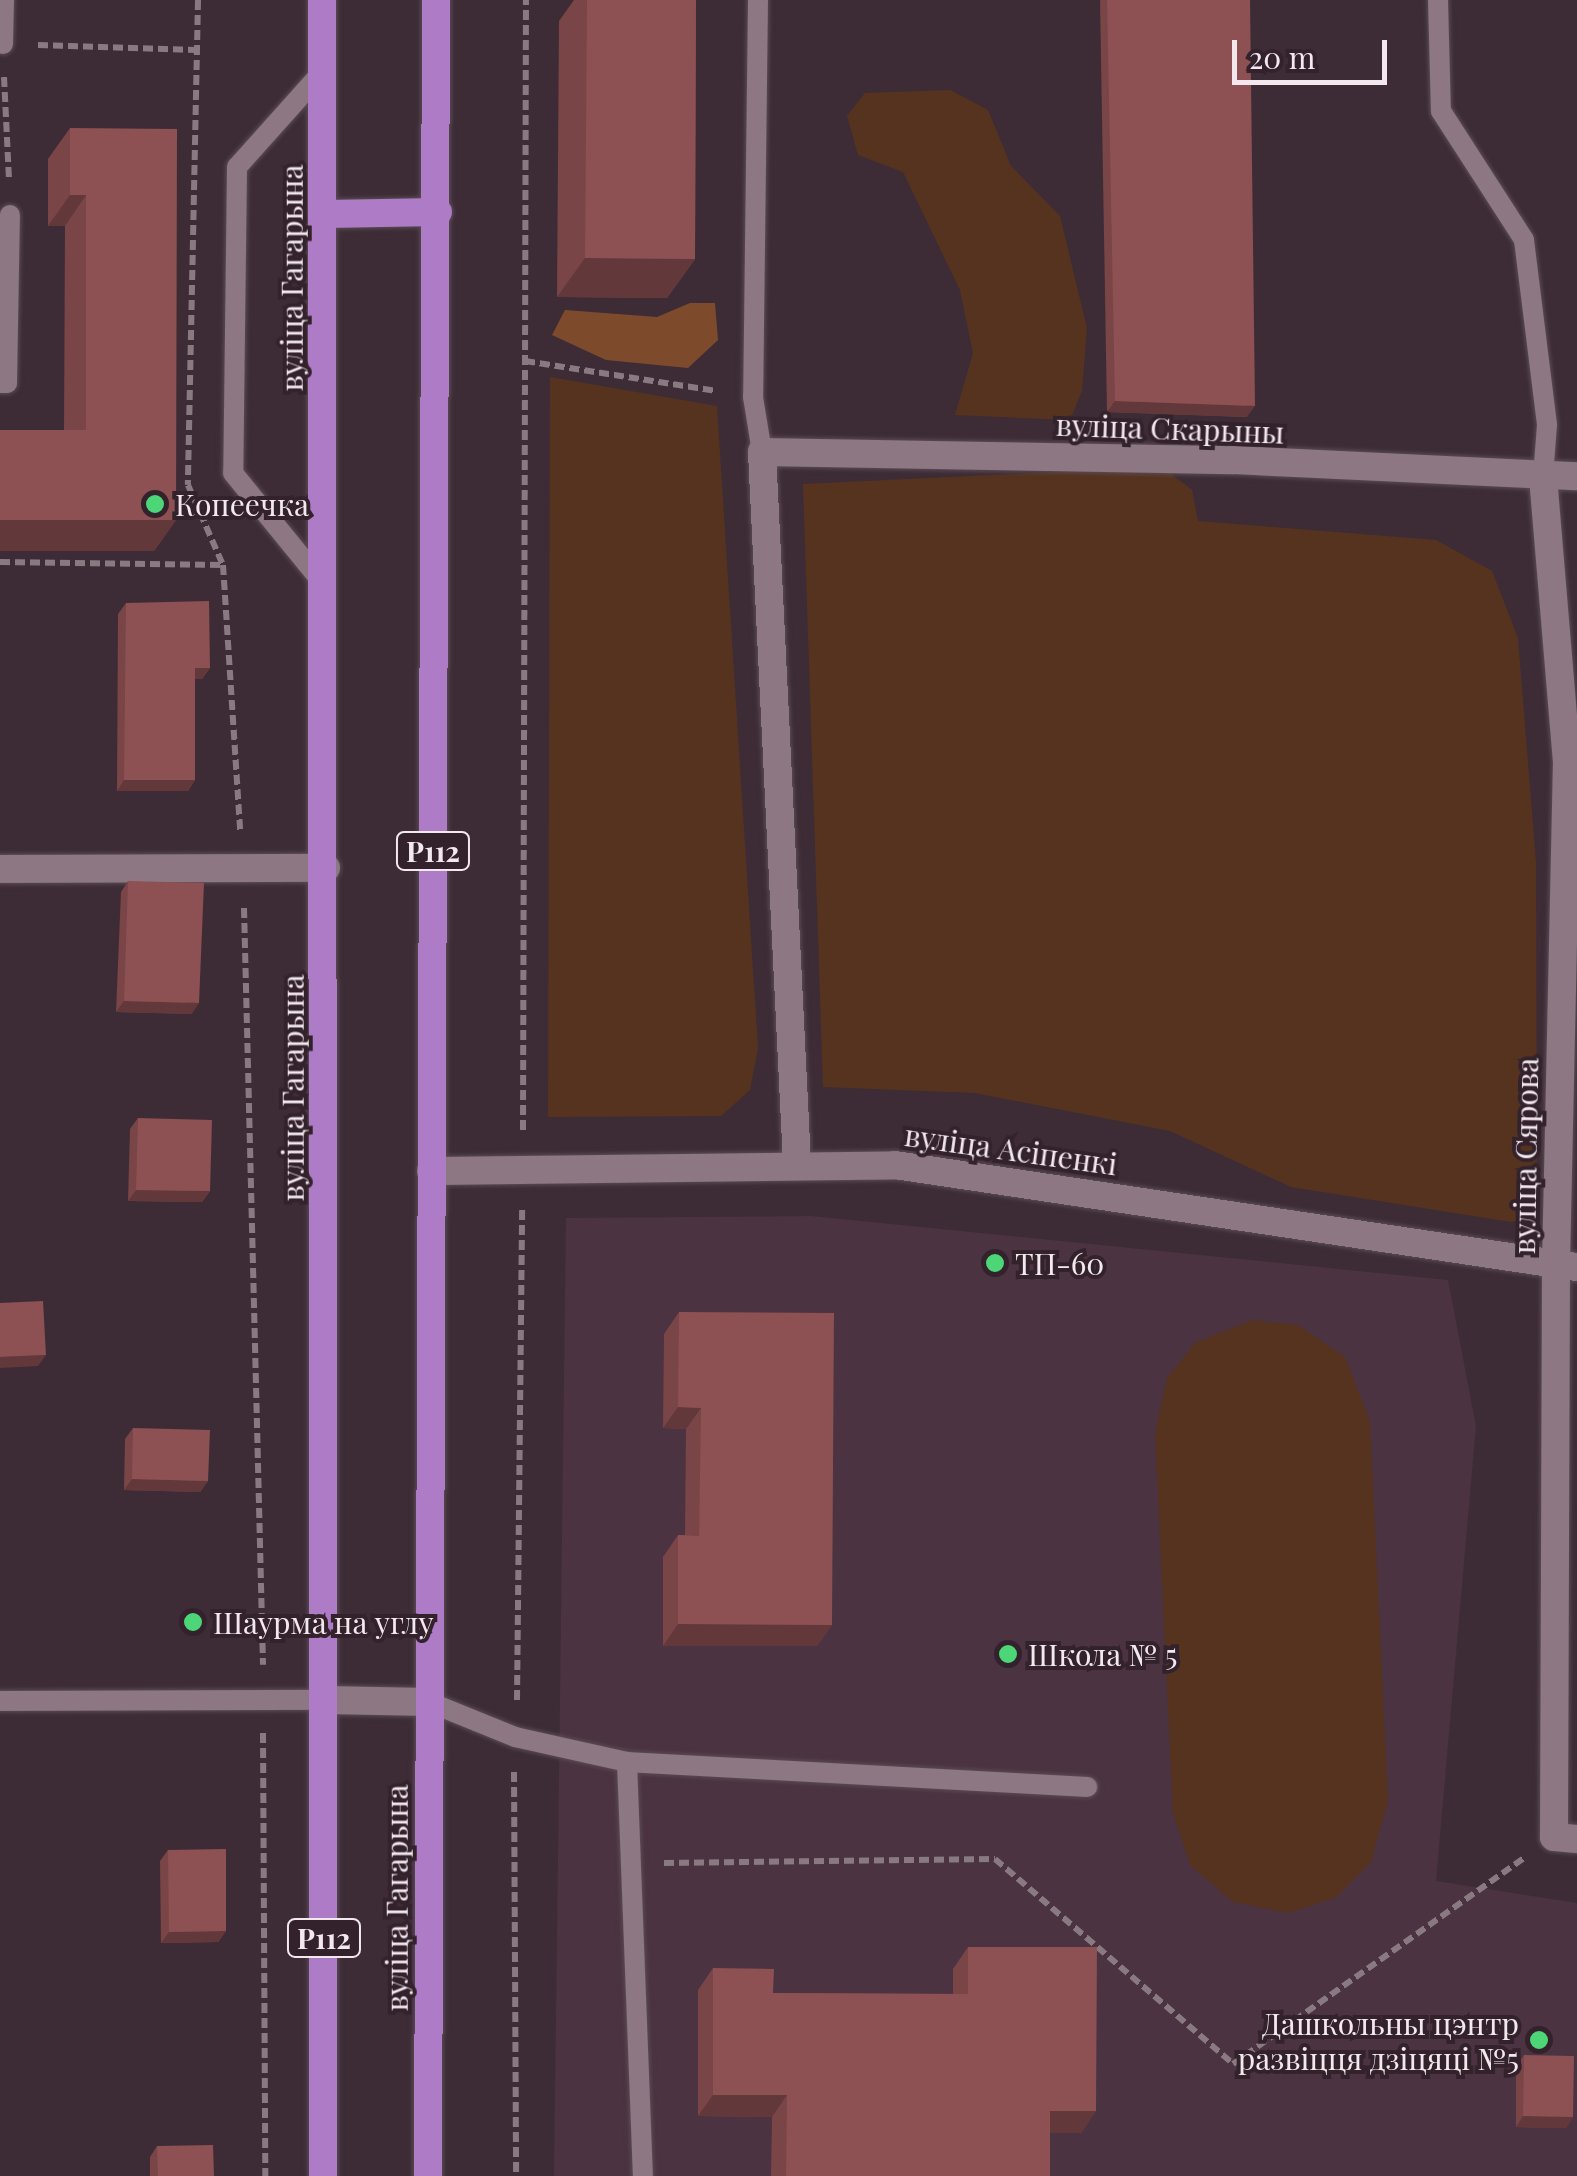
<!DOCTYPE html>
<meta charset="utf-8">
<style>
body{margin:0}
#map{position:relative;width:1577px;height:2176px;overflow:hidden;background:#3d2c36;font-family:"Playfair Display",serif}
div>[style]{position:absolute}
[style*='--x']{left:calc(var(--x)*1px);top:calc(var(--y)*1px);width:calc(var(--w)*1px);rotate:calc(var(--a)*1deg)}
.built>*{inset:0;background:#4b3341}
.green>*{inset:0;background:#56331f}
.forest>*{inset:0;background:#7e4a2c}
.path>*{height:6px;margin-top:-3px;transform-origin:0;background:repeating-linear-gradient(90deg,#897a82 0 10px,transparent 0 15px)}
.roads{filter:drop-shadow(0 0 2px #5a4b53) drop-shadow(0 0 2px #5a4b53)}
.service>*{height:20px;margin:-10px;padding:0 10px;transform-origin:10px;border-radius:10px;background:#8c7783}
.minor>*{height:28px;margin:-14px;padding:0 14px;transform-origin:14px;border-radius:14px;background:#8c7783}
.primary>*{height:28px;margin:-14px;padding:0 14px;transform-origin:14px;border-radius:14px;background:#ae7cc6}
.wall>*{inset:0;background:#794547}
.shaded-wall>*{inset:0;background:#63383a}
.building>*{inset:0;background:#8d5053}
.dots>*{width:28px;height:28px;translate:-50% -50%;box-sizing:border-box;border:5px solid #33222c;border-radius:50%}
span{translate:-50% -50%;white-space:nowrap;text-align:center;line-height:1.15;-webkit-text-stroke:8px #33222c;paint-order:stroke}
.shield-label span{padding:2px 8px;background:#33222c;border:2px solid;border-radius:8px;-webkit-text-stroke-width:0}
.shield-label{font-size:28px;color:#f3e8ee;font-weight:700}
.street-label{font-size:30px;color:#f3e8ee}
.poi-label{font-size:30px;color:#f3e8ee}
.left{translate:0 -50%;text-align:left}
.right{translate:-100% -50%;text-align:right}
.scale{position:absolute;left:1232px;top:40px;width:155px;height:45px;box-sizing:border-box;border:5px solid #f3e8ee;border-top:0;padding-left:12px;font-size:30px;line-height:35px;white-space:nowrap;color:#f3e8ee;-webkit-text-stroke:8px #33222c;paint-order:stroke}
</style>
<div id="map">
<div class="built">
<i style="clip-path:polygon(811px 1216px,1448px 1280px,1476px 1426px,1436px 1881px,1577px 1903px,1577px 2176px,554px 2176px,566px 1218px)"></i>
</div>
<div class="green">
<i style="clip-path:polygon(950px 90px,988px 110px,1011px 166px,1060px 216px,1087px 328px,1082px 391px,1070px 420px,955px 415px,973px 353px,960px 290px,903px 172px,858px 155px,847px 116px,865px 93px)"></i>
<i style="clip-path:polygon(550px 377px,717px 406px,758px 1048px,750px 1090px,721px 1116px,548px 1117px)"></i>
<i style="clip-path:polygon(1162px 467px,1192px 490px,1198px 521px,1436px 540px,1492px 571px,1518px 638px,1536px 862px,1537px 1194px,1531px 1216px,1511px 1222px,1291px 1187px,1170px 1131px,975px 1093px,823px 1087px,803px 484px)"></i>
<i style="clip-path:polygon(1252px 1320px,1298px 1325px,1345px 1357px,1370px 1421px,1388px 1800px,1371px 1862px,1335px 1898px,1288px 1913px,1233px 1902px,1190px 1865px,1173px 1813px,1155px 1434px,1167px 1378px,1195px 1343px)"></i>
</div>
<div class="forest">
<i style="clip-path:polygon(690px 303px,715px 303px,718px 340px,688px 368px,606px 360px,552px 335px,565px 310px,657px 317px)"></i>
</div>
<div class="path">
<i style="--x:198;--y:0;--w:485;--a:91.2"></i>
<i style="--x:188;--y:485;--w:87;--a:66.4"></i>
<i style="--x:223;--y:565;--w:267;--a:86.3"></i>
<i style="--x:38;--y:45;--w:158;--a:1.8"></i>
<i style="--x:4;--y:77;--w:102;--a:87.2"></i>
<i style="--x:525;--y:361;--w:194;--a:8.9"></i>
<i style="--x:0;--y:562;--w:223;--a:0.8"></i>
<i style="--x:244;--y:908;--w:757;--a:88.56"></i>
<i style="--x:523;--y:1130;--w:1130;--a:-89.85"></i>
<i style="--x:517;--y:1700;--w:493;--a:-89.4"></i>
<i style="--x:263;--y:1733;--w:443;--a:89.7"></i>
<i style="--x:514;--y:1772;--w:404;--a:89.7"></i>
<i style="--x:664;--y:1863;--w:331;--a:-0.7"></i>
<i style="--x:995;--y:1859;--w:314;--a:40.7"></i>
<i style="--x:1233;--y:2064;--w:357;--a:-35.3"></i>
</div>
<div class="roads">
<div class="service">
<i style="--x:758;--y:0;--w:397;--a:90.7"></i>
<i style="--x:753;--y:397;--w:56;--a:80.7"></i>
<i style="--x:1438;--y:0;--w:111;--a:88.5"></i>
<i style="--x:1441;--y:111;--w:153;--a:57.2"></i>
<i style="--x:1524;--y:240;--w:186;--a:82.9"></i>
<i style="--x:1547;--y:425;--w:52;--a:94.4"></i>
<i style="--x:3;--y:44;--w:44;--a:-88.7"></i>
<i style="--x:322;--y:72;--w:127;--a:131.8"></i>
<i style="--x:237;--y:167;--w:306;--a:90.7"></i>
<i style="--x:233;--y:473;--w:141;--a:50.8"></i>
<i style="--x:0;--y:383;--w:7;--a:0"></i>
<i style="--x:7;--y:383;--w:168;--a:-89"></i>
<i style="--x:0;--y:1701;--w:326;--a:-0.2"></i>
<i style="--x:429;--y:1702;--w:93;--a:22.1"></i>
<i style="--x:515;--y:1737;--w:115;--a:12.6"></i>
<i style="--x:627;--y:1762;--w:461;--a:3.1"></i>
<i style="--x:627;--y:1762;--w:414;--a:87.8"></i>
</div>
<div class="minor">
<i style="--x:1543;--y:477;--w:284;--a:85.2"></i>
<i style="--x:1567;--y:760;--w:505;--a:91.25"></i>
<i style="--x:1556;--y:1265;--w:572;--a:90.2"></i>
<i style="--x:1554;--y:1837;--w:23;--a:5"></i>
<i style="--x:0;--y:869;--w:326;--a:-0.2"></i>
<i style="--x:797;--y:1163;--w:712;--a:-92.82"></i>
<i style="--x:762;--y:452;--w:471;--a:1"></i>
<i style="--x:1233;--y:460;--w:344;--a:2.7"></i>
<i style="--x:431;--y:1171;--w:464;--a:-0.7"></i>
<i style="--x:895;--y:1165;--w:690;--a:8.51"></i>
<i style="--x:326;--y:1700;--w:103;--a:1.1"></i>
</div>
<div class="primary">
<i style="--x:322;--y:0;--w:2176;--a:89.97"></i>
<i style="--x:326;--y:214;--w:112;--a:-1"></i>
<i style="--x:428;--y:2176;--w:2176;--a:-89.79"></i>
</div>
</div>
<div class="wall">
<i style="clip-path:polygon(574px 0,696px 0,695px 259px,667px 298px,557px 297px,559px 21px)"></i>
<i style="clip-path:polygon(1100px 0,1250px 0,1247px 417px,1107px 412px)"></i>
<i style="clip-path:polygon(70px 128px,176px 520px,154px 551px,0 551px,0 430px,64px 430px,65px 226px,48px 226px,48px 159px)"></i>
<i style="clip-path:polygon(126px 603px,210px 668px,202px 679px,195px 679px,195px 780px,188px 791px,117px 791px,118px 614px)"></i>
<i style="clip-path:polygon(128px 881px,192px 1014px,116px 1012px,121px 892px)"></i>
<i style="clip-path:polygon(138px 1118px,210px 1191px,202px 1202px,128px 1201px,130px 1129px)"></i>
<i style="clip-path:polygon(679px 1312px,832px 1625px,817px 1646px,663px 1646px,663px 1557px,678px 1535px,685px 1535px,686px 1429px,663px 1428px,664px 1334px)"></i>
<i style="clip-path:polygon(133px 1428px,208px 1481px,200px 1492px,124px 1490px,125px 1439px)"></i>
<i style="clip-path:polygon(168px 1850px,226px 1931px,218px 1942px,161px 1943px,160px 1861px)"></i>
<i style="clip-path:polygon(968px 1947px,1096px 2111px,1081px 2133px,1050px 2133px,1050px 2176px,771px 2176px,772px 2117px,698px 2116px,698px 1990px,713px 1968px,773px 1993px,953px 1994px,953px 1969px)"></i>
<i style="clip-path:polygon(1524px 2055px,1573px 2117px,1566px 2128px,1516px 2127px,1516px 2066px)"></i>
<i style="clip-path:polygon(157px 2146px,214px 2176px,150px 2176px,150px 2157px)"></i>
</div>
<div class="shaded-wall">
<i style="clip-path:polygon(70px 195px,86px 195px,65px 226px,48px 226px)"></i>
<i style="clip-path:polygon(585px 258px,695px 259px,667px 298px,557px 297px)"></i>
<i style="clip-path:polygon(1115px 401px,1255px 406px,1247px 417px,1107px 412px)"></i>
<i style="clip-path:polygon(0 520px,176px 520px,154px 551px,0 551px)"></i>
<i style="clip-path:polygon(195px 668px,210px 668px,202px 679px,187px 679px)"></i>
<i style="clip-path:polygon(124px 780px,195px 780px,188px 791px,117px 791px)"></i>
<i style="clip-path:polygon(124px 1001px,199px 1003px,192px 1014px,116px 1012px)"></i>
<i style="clip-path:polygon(136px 1190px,210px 1191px,202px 1202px,128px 1201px)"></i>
<i style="clip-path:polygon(46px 1355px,38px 1366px,0 1368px,0 1357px)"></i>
<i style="clip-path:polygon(678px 1407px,701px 1408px,686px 1429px,663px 1428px)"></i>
<i style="clip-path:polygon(132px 1479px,208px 1481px,200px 1492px,124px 1490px)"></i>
<i style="clip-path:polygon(678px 1624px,832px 1625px,817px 1646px,663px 1646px)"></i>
<i style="clip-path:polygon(226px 1931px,218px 1942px,161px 1943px,169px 1932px)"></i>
<i style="clip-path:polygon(713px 2095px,787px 2095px,772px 2117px,698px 2116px)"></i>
<i style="clip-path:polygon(1050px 2111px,1096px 2111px,1081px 2133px,1035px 2133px)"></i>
<i style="clip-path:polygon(1523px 2116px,1573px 2117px,1566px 2128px,1516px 2127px)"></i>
</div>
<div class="building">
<i style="clip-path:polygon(587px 0,696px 0,695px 259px,585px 258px)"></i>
<i style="clip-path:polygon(1107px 0,1250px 0,1255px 406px,1115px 401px)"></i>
<i style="clip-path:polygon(70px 128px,177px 129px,176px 520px,0 520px,0 430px,86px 430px,86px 195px,70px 195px)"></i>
<i style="clip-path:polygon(209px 601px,210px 668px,195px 668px,195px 780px,124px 780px,126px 603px)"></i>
<i style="clip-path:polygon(128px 881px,204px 883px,199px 1003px,124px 1001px)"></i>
<i style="clip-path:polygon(138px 1118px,212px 1120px,210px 1191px,136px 1190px)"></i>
<i style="clip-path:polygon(43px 1301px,46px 1355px,0 1357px,0 1303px)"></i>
<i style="clip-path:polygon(679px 1312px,834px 1313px,832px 1625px,678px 1624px,678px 1535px,699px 1536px,701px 1408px,678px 1407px)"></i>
<i style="clip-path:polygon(133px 1428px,210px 1430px,208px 1481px,132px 1479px)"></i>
<i style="clip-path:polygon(226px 1849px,226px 1931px,169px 1932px,168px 1850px)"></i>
<i style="clip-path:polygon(968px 1947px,1097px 1947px,1096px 2111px,1050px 2111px,1050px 2176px,786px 2176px,787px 2095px,713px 2095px,713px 1968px,774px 1969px,773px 1993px,968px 1994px)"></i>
<i style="clip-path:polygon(1524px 2055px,1574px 2056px,1573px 2117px,1523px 2116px)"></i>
<i style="clip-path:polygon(213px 2145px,214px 2176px,158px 2176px,157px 2146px)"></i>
</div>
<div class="dots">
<i style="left:155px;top:504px;background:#4cd677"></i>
<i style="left:995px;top:1263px;background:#4cd677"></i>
<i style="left:193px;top:1622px;background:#4cd677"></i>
<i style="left:1008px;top:1654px;background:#4cd677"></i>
<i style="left:1539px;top:2040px;background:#4cd677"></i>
</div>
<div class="shield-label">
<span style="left:433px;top:851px">Р112</span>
<span style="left:324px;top:1938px">Р112</span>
</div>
<div class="street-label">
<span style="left:291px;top:278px;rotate:-90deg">вуліца Гагарына</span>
<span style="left:1170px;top:428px;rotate:2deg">вуліца Скарыны</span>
<span style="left:292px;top:1088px;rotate:-90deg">вуліца Гагарына</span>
<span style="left:1011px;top:1149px;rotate:8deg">вуліца Асіпенкі</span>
<span style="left:1525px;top:1156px;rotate:-89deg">вуліца Сярова</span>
<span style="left:396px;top:1898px;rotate:-90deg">вуліца Гагарына</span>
</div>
<div class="poi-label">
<span class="left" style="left:175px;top:504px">Копеечка</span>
<span class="left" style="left:1015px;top:1263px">ТП-60</span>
<span class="left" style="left:213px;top:1622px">Шаурма на углу</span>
<span class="left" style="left:1028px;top:1654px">Школа № 5</span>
<span class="right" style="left:1519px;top:2040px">Дашкольны цэнтр<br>развіцця дзіцяці №5</span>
</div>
<div class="scale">20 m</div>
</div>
